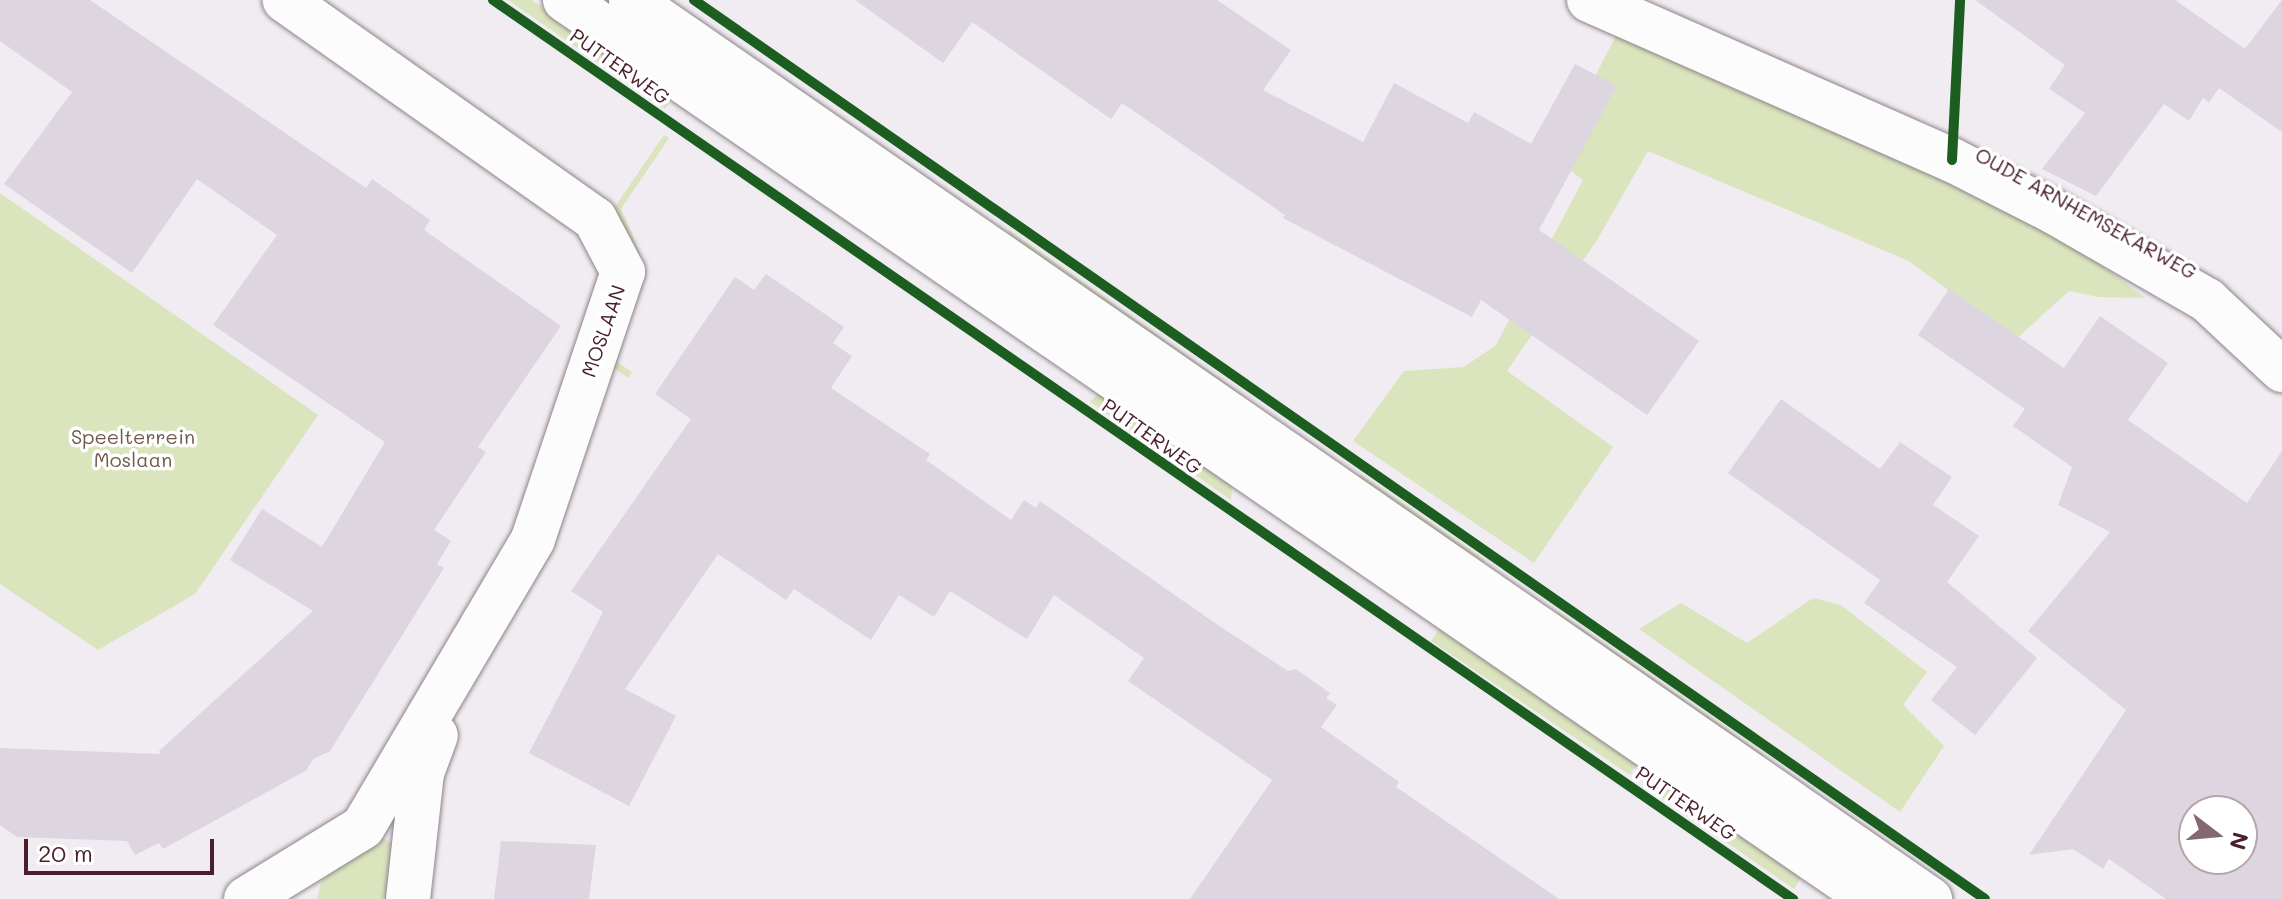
<!DOCTYPE html>
<style>
body{margin:0}
#map{position:relative;width:2282px;height:899px;overflow:hidden;background:#f0ecf2;font-family:Mali,sans-serif}
div>[style]{position:absolute}
[style*='--x']{left:calc(var(--x)*1px);top:calc(var(--y)*1px);width:calc(var(--w)*1px);rotate:calc(var(--a)*1deg)}
.green>*{inset:0;background:#dae4bd}
.building>*{inset:0;background:#ddd5e0}
.roads{filter:drop-shadow(0 0 2px #8d8388) drop-shadow(0 0 2px #8d8388)}
.minor>*{height:44px;margin:-22px;padding:0 22px;transform-origin:22px;border-radius:22px;background:#fdfcfd}
.major>*{height:44px;margin:-22px;padding:0 22px;transform-origin:22px;border-radius:22px;background:#fdfcfd}
.cycleway>*{height:10px;margin:-5px;padding:0 5px;transform-origin:5px;border-radius:5px;background:#1b5e20}
span{translate:-50% -50%;white-space:nowrap;text-align:center;line-height:1.15;-webkit-text-stroke:7px #fff;paint-order:stroke}
.street-label{font-size:20px;color:#4a1f2b}
.park-label{font-size:20px;color:#70584a}
.north{position:absolute;left:2178px;top:795px;width:80px;height:80px;box-sizing:border-box;background:#fff;border:2px solid #b7a5aa;border-radius:50%;rotate:106deg;font-size:22px;font-weight:700;line-height:32px;text-align:center;color:#4a1f2b}
.north::after{content:'';display:block;margin:auto;width:28px;height:36px;background:#846771;clip-path:polygon(50% 0,100% 100%,50% 72%,0 100%)}
.scale{position:absolute;left:24px;top:839px;width:190px;height:36px;box-sizing:border-box;border:4px solid #4a1f2b;border-top:0;padding-left:10px;font-size:24px;line-height:28px;white-space:nowrap;color:#4a1f2b;-webkit-text-stroke:6px #fff;paint-order:stroke}
</style>
<div id="map">
<div class="green">
<i style="clip-path:polygon(508px 0,532px 0,672px 99px,665px 109px)"></i>
<i style="clip-path:polygon(1618px 32px,2052px 228px,2145px 298px,2098px 297px,2069px 291px,2015px 340px,1909px 261px,1648px 151px,1597px 240px,1507px 371px,1613px 447px,1534px 563px,1353px 441px,1404px 371px,1464px 367px,1496px 345px,1583px 180px,1553px 157px)"></i>
<i style="clip-path:polygon(664px 135px,669px 138px,621px 209px,640px 253px,640px 278px,614px 360px,632px 372px,628px 378px,606px 363px,612px 211px)"></i>
<i style="clip-path:polygon(0 193px,318px 415px,195px 594px,98px 650px,0 584px)"></i>
<i style="clip-path:polygon(1009px 230px,1243px 395px,1235px 406px,1001px 242px)"></i>
<i style="clip-path:polygon(1099px 392px,1232px 484px,1231px 500px,1090px 402px)"></i>
<i style="clip-path:polygon(1360px 474px,1485px 560px,1478px 572px,1353px 486px)"></i>
<i style="clip-path:polygon(1813px 598px,1841px 605px,1927px 672px,1903px 705px,1944px 746px,1900px 812px,1639px 629px,1681px 603px,1747px 643px)"></i>
<i style="clip-path:polygon(1558px 612px,1763px 754px,1755px 765px,1550px 624px)"></i>
<i style="clip-path:polygon(1439px 629px,1636px 764px,1630px 775px,1431px 641px)"></i>
<i style="clip-path:polygon(1654px 775px,1801px 877px,1794px 889px,1645px 786px)"></i>
<i style="clip-path:polygon(381px 837px,396px 846px,391px 899px,317px 899px,321px 882px,366px 841px)"></i>
</div>
<div class="building">
<i style="clip-path:polygon(0 0,90px 0,366px 188px,372px 179px,430px 220px,424px 230px,561px 326px,478px 447px,486px 452px,434px 530px,451px 541px,437px 564px,444px 568px,330px 751px,313px 759px,307px 770px,163px 849px,159px 843px,135px 855px,127px 841px,17px 837px,0 825px,0 748px,160px 754px,159px 751px,313px 611px,230px 560px,262px 509px,322px 547px,385px 442px,213px 325px,277px 235px,197px 179px,132px 273px,4px 184px,72px 92px,0 41px)"></i>
<i style="clip-path:polygon(855px 0,1217px 0,1291px 50px,1263px 90px,1363px 142px,1394px 83px,1468px 123px,1474px 112px,1531px 144px,1575px 64px,1617px 86px,1539px 230px,1699px 341px,1647px 415px,1481px 300px,1472px 317px,1283px 218px,1285px 215px,1122px 103px,1111px 119px,972px 22px,943px 63px)"></i>
<i style="clip-path:polygon(1975px 0,2175px 0,2245px 49px,2282px 0,2282px 132px,2219px 88px,2209px 103px,2203px 98px,2189px 121px,2164px 104px,2096px 196px,2042px 169px,2085px 113px,2049px 89px,2065px 65px)"></i>
<i style="clip-path:polygon(766px 274px,844px 327px,833px 343px,852px 356px,831px 388px,930px 454px,926px 460px,1011px 520px,1024px 500px,1036px 508px,1040px 501px,1212px 621px,1288px 671px,1296px 669px,1330px 693px,1326px 698px,1337px 705px,1321px 727px,1399px 782px,1396px 787px,1559px 899px,1190px 899px,1272px 780px,1128px 681px,1144px 658px,1054px 595px,1027px 639px,950px 591px,934px 617px,899px 595px,871px 640px,794px 589px,786px 600px,718px 554px,625px 689px,676px 716px,629px 806px,529px 753px,603px 612px,571px 591px,691px 419px,655px 394px,735px 277px,754px 290px)"></i>
<i style="clip-path:polygon(evenodd,1949px 289px,2064px 368px,2100px 316px,2168px 363px,2128px 420px,2247px 503px,2282px 451px,2282px 899px,2166px 899px,2109px 859px,2103px 869px,2073px 849px,2029px 855px,2126px 710px,2028px 631px,2110px 532px,2058px 505px,2072px 467px,2013px 426px,2025px 409px,1918px 335px,1949px 289px,2194px 811px,2242px 811px,2242px 859px,2194px 859px,2194px 811px)"></i>
<i style="clip-path:polygon(1781px 399px,1880px 469px,1900px 442px,1952px 477px,1933px 505px,1979px 536px,1947px 582px,2037px 658px,1975px 735px,1931px 700px,1957px 667px,1864px 603px,1880px 580px,1728px 473px)"></i>
<i style="clip-path:polygon(501px 841px,596px 845px,589px 899px,494px 899px)"></i>
</div>
<div class="roads">
<div class="minor">
<i style="--x:1589;--y:0;--w:397;--a:23.8"></i>
<i style="--x:1952;--y:160;--w:114;--a:27"></i>
<i style="--x:2054;--y:212;--w:177;--a:29.9"></i>
<i style="--x:2207;--y:300;--w:103;--a:43"></i>
<i style="--x:246;--y:899;--w:137;--a:-31.6"></i>
<i style="--x:363;--y:827;--w:334;--a:-59.4"></i>
<i style="--x:533;--y:539;--w:282;--a:-71.4"></i>
<i style="--x:623;--y:272;--w:60;--a:-117.8"></i>
<i style="--x:595;--y:219;--w:380;--a:-144.8"></i>
<i style="--x:408;--y:899;--w:127;--a:-83.7"></i>
<i style="--x:422;--y:773;--w:40;--a:-69.8"></i>
</div>
<div class="major">
<i style="--x:565;--y:0;--w:1586;--a:34.54"></i>
<i style="--x:631;--y:0;--w:1580;--a:34.69"></i>
</div>
</div>
<div class="cycleway">
<i style="--x:493;--y:0;--w:1581;--a:34.67"></i>
<i style="--x:694;--y:0;--w:1573;--a:34.85"></i>
<i style="--x:1952;--y:160;--w:160;--a:-87.1"></i>
</div>
<div class="street-label">
<span style="left:620px;top:66px;rotate:35deg">PUTTERWEG</span>
<span style="left:2086px;top:213px;rotate:29deg">OUDE ARNHEMSEKARWEG</span>
<span style="left:603px;top:331px;rotate:-71deg">MOSLAAN</span>
<span style="left:1152px;top:436px;rotate:35deg">PUTTERWEG</span>
<span style="left:1686px;top:803px;rotate:34deg">PUTTERWEG</span>
</div>
<div class="park-label">
<span style="left:133px;top:448px">Speelterrein<br>Moslaan</span>
</div>
<div class="north">N</div>
<div class="scale">20 m</div>
</div>
